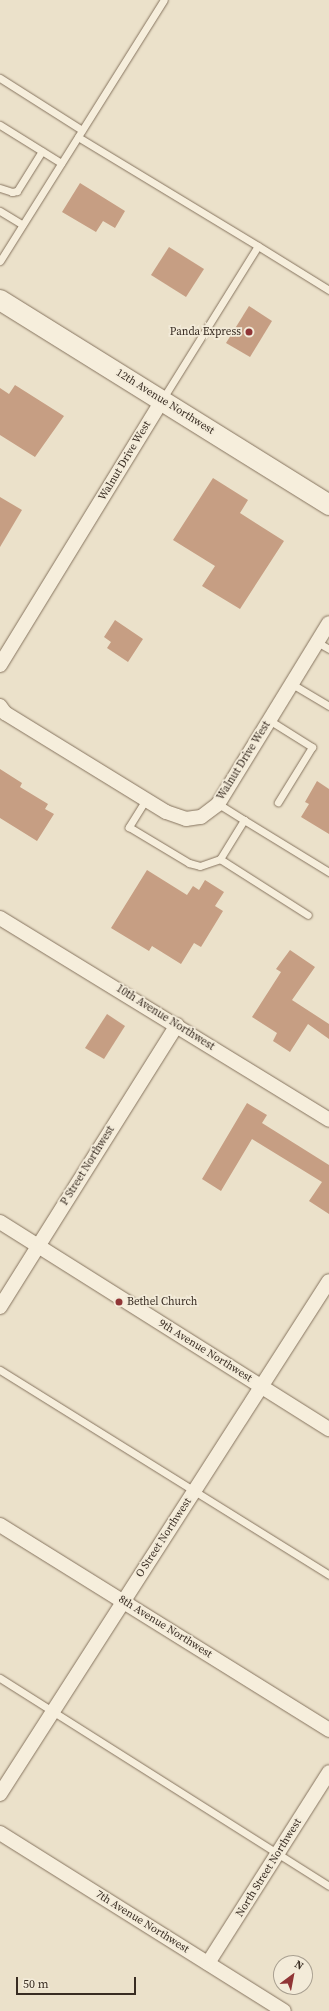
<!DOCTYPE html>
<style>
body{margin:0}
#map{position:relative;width:329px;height:2011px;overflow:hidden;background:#ebe1ca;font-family:"Source Serif 4",serif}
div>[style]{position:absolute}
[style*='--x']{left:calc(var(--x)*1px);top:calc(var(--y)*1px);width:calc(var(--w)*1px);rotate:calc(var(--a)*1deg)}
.building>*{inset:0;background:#c69e83}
.roads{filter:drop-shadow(0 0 1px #86745f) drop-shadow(0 0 1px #86745f)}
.lane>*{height:7px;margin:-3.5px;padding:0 3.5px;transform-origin:3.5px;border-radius:3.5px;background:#f6eedc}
.street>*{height:14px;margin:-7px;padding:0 7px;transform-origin:7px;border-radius:7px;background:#f6eedc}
.secondary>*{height:20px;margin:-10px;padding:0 10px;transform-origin:10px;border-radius:10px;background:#f6eedc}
.dots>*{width:11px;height:11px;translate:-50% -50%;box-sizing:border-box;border:2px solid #f3ebd9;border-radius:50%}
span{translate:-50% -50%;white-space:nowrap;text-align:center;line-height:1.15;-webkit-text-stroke:3.5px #f3ebd9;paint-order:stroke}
.poi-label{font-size:11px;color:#382c22}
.right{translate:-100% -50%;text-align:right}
.left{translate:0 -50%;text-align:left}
.street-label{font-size:11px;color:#382c22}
.north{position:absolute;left:273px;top:1955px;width:40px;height:40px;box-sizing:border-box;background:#f3ebd9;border:1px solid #a89f90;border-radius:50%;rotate:32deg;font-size:11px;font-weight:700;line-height:16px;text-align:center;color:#382c22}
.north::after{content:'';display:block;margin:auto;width:14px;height:18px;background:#903536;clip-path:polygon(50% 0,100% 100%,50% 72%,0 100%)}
.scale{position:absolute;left:16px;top:1977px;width:120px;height:18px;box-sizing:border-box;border:2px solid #382c22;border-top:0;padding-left:5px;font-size:12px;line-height:14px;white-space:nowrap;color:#382c22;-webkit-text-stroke:3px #f3ebd9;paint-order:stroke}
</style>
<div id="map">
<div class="building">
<i style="clip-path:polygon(80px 183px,125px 211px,115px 228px,103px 221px,96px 232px,62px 212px)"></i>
<i style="clip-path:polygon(169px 247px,204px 269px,186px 297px,151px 275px)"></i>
<i style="clip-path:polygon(249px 306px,272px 321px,250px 357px,226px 343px)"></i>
<i style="clip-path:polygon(15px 385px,64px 416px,35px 457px,0 435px,0 388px,9px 394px)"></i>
<i style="clip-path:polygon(213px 478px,248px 500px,240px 513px,284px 541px,240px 609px,202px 586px,215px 566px,173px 540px)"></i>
<i style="clip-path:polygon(0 497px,22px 510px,0 547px)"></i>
<i style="clip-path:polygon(115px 620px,143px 639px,128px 662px,107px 648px,111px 642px,104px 637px)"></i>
<i style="clip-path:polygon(0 769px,22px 783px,20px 787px,48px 804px,45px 809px,54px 814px,37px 841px,0 818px)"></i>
<i style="clip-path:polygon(317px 781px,329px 789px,329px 834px,301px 817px,309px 804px,305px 802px)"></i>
<i style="clip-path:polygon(147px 870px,187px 895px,193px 886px,199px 890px,205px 880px,224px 892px,215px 906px,223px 911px,201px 947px,194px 943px,181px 964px,152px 946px,149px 951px,111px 928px)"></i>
<i style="clip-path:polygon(290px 950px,315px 967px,292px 1000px,329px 1024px,329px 1039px,308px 1024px,290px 1052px,273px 1041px,277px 1033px,252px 1017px,281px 972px,276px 969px)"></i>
<i style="clip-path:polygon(107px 1014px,125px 1026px,104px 1059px,85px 1048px)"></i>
<i style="clip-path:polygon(247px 1103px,267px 1115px,262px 1123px,329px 1165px,329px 1214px,309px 1201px,322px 1182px,252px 1139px,221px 1191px,202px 1179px)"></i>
</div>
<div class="roads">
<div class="lane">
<i style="--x:0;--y:78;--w:97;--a:32.4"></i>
<i style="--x:0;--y:125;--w:72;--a:31.9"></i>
<i style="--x:78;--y:137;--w:210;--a:31.2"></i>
<i style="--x:0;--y:188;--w:13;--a:18"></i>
<i style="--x:12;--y:192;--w:5;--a:-11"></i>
<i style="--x:17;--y:191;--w:47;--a:-58"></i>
<i style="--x:0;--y:211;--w:26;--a:31"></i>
<i style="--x:0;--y:261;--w:308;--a:-57.9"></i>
<i style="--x:162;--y:400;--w:181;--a:-58.1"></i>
<i style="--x:258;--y:246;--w:84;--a:31.8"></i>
<i style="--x:317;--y:642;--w:14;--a:30"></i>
<i style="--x:292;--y:684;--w:43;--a:30.7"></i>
<i style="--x:269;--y:720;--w:51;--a:32.1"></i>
<i style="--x:312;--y:747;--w:65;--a:121.7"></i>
<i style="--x:145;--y:801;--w:31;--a:122"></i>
<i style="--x:129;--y:827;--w:70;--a:31"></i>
<i style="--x:189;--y:863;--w:11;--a:15"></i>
<i style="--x:200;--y:866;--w:21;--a:-19"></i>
<i style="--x:220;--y:859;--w:46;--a:-58.4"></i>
<i style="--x:244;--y:820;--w:31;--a:-148"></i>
<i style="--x:244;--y:820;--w:100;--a:31.5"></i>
<i style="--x:220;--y:859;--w:104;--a:32.5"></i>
<i style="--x:0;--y:1370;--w:388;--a:31.9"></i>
<i style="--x:0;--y:1678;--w:389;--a:32.3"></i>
</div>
<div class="street">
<i style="--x:0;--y:665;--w:310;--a:-58.5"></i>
<i style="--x:0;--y:706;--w:9;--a:54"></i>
<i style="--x:5;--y:713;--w:189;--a:31.6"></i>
<i style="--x:166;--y:812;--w:21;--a:19"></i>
<i style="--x:186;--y:819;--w:15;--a:-8"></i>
<i style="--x:201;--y:817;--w:21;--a:-37"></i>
<i style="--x:218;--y:804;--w:212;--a:-58.5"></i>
<i style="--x:0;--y:918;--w:386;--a:31.5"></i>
<i style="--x:0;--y:1222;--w:389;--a:32.2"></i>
<i style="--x:0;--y:1307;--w:333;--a:-57.9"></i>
<i style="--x:0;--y:1525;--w:388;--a:31.9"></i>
<i style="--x:0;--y:1794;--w:609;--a:-57.33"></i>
<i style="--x:0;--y:1833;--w:335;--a:32.1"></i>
<i style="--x:208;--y:1963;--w:226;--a:-57.6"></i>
</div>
<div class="secondary">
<i style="--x:0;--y:300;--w:388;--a:31.9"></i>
</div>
</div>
<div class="dots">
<i style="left:249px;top:332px;background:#903536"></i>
<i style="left:119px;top:1302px;background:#903536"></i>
</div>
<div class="poi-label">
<span class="right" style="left:241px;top:332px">Panda Express</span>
<span class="left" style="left:127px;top:1302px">Bethel Church</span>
</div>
<div class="street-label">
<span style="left:165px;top:402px;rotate:32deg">12th Avenue Northwest</span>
<span style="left:125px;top:461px;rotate:-59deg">Walnut Drive West</span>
<span style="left:244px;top:761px;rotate:-58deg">Walnut Drive West</span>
<span style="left:165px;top:1018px;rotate:32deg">10th Avenue Northwest</span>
<span style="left:88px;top:1166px;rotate:-58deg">P Street Northwest</span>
<span style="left:205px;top:1351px;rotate:32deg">9th Avenue Northwest</span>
<span style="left:164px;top:1538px;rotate:-57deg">O Street Northwest</span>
<span style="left:165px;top:1627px;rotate:32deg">8th Avenue Northwest</span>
<span style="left:269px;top:1868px;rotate:-58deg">North Street Northwest</span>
<span style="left:142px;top:1922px;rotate:32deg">7th Avenue Northwest</span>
</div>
<div class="north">N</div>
<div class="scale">50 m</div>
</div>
